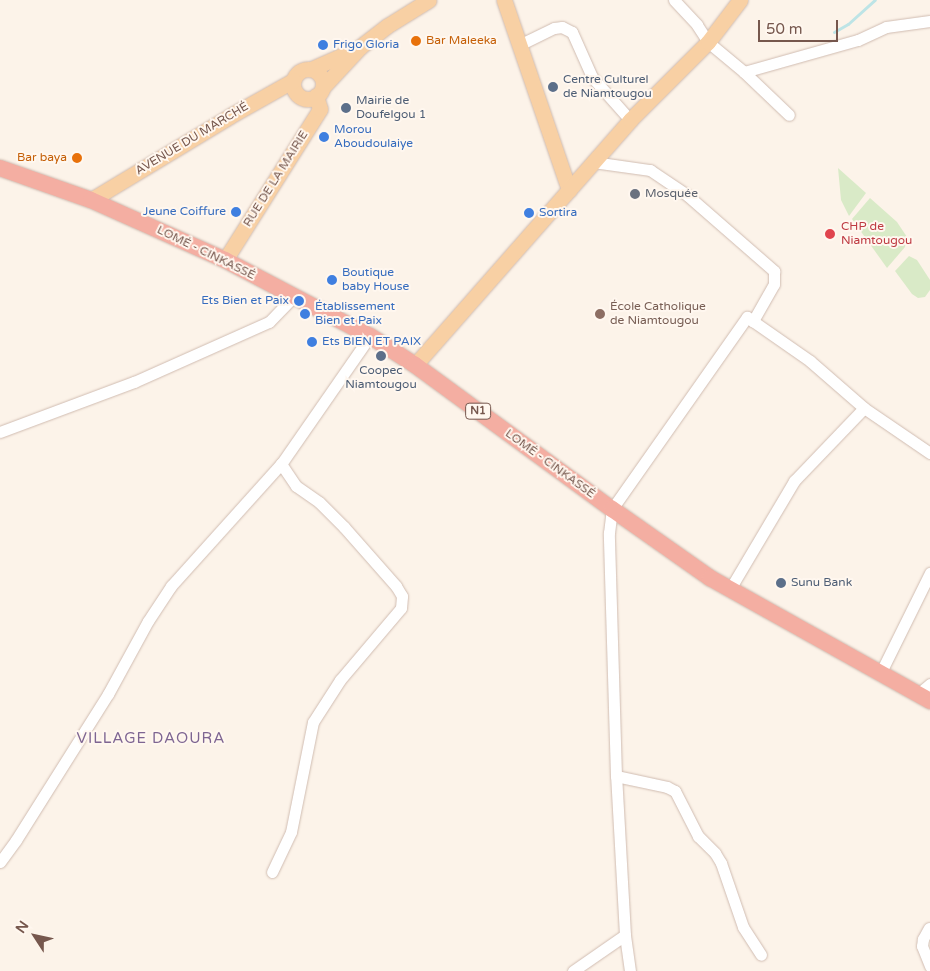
<!DOCTYPE html>
<meta charset="utf-8">
<style>
body{margin:0}
#map{position:relative;width:930px;height:971px;overflow:hidden;background:#fcf3e9;font-family:"Varela Round",sans-serif}
div>[style]{position:absolute}
[style*='--x']{left:calc(var(--x)*1px);top:calc(var(--y)*1px);width:calc(var(--w)*1px);rotate:calc(var(--a)*1deg)}
.green>*{inset:0;background:#d9eac7}
.stream>*{height:3px;margin:-1.5px;padding:0 1.5px;transform-origin:1.5px;border-radius:1.5px;background:#bde4e6}
.roads{filter:drop-shadow(0 0 1px #d0bcb1) drop-shadow(0 0 1px #d0bcb1)}
.minor>*{height:11px;margin:-5.5px;padding:0 5.5px;transform-origin:5.5px;border-radius:5.5px;background:#fff}
.major>*{height:15px;margin:-7.5px;padding:0 7.5px;transform-origin:7.5px;border-radius:7.5px;background:#f8d0a4}
.major>.ring{margin:-7.5px;padding:0;box-sizing:content-box;background:none;border:15px solid #f8d0a4;border-radius:50%}
.highway>*{height:16px;margin:-8px;padding:0 8px;transform-origin:8px;border-radius:8px;background:#f4aea2}
.dots>*{width:14px;height:14px;translate:-50% -50%;box-sizing:border-box;border:2px solid #fff7ef;border-radius:50%}
span{translate:-50% -50%;white-space:nowrap;text-align:center;line-height:1.15;-webkit-text-stroke:4px #fff7ef;paint-order:stroke}
.shield-label span{padding:1px 4px;background:#fff7ef;border:1px solid;border-radius:4px;-webkit-text-stroke-width:0}
.shield-label{font-size:11px;color:#76574d;font-weight:700}
.food-label{font-size:12px;color:#c56008}
.left{translate:0 -50%;text-align:left}
.right{translate:-100% -50%;text-align:right}
.shop-label{font-size:12px;color:#366cbe}
.service-label{font-size:12px;color:#4e5e75}
.street-label{font-size:12px;color:#76574d}
.worship-label{font-size:12px;color:#5b616d}
.health-label{font-size:12px;color:#be3a42}
.education-label{font-size:12px;color:#785e54}
.quarter-label{font-size:15px;color:#7e6592;letter-spacing:1px}
.north{position:absolute;left:10px;top:911px;width:50px;height:50px;-webkit-text-stroke:4px #fff7ef;paint-order:stroke;rotate:305deg;font-size:14px;font-weight:700;line-height:20px;text-align:center;color:#76574d}
.north::after{content:'';display:block;margin:auto;width:18px;height:22px;background:#76574d;clip-path:polygon(50% 0,100% 100%,50% 72%,0 100%)}
.scale{position:absolute;left:758px;top:20px;width:80px;height:22px;box-sizing:border-box;border:2px solid #76574d;border-top:0;padding-left:6px;font-size:15px;line-height:18px;white-space:nowrap;color:#76574d;-webkit-text-stroke:4px #fff7ef;paint-order:stroke}
</style>
<div id="map">
<div class="green">
<i style="clip-path:polygon(838px 168px,866px 193px,849px 216px,841px 200px)"></i>
<i style="clip-path:polygon(870px 198px,897px 222px,907px 237px,905px 247px,887px 268px,852px 219px)"></i>
<i style="clip-path:polygon(909px 256px,917px 260px,930px 280px,930px 290px,925px 297px,918px 298px,912px 294px,895px 271px)"></i>
</div>
<div class="stream">
<i style="--x:834;--y:32;--w:16;--a:-30"></i>
<i style="--x:848;--y:24;--w:36;--a:-42"></i>
</div>
<div class="roads">
<div class="minor">
<i style="--x:674;--y:0;--w:34;--a:47"></i>
<i style="--x:697;--y:25;--w:20;--a:57"></i>
<i style="--x:708;--y:42;--w:47;--a:39.8"></i>
<i style="--x:744;--y:72;--w:62;--a:43.7"></i>
<i style="--x:519;--y:45;--w:39;--a:-26"></i>
<i style="--x:554;--y:28;--w:8;--a:-7"></i>
<i style="--x:562;--y:27;--w:11;--a:27"></i>
<i style="--x:572;--y:32;--w:49;--a:66"></i>
<i style="--x:592;--y:77;--w:57;--a:48.5"></i>
<i style="--x:744;--y:72;--w:118;--a:-15.7"></i>
<i style="--x:858;--y:40;--w:31;--a:-25"></i>
<i style="--x:886;--y:27;--w:44;--a:-7.8"></i>
<i style="--x:593;--y:162;--w:58;--a:8"></i>
<i style="--x:650;--y:170;--w:45;--a:34"></i>
<i style="--x:687;--y:195;--w:116;--a:41.1"></i>
<i style="--x:774;--y:271;--w:13;--a:90"></i>
<i style="--x:774;--y:284;--w:43;--a:119.6"></i>
<i style="--x:0;--y:432;--w:143;--a:-20.5"></i>
<i style="--x:134;--y:382;--w:148;--a:-24"></i>
<i style="--x:269;--y:322;--w:36;--a:-46"></i>
<i style="--x:730;--y:589;--w:126;--a:-59.3"></i>
<i style="--x:794;--y:481;--w:101;--a:-46.2"></i>
<i style="--x:880;--y:674;--w:113;--a:-63.7"></i>
<i style="--x:917;--y:695;--w:17;--a:-40"></i>
<i style="--x:616;--y:776;--w:52;--a:12.2"></i>
<i style="--x:667;--y:787;--w:9;--a:27"></i>
<i style="--x:675;--y:791;--w:51;--a:62.9"></i>
<i style="--x:698;--y:836;--w:24;--a:45"></i>
<i style="--x:715;--y:853;--w:12;--a:59"></i>
<i style="--x:721;--y:863;--w:68;--a:71"></i>
<i style="--x:743;--y:927;--w:33;--a:57"></i>
<i style="--x:0;--y:862;--w:27;--a:-54"></i>
<i style="--x:16;--y:840;--w:173;--a:-57.8"></i>
<i style="--x:108;--y:694;--w:83;--a:-61.3"></i>
<i style="--x:148;--y:621;--w:42;--a:-56.7"></i>
<i style="--x:171;--y:586;--w:164;--a:-48"></i>
<i style="--x:281;--y:464;--w:156;--a:-55.2"></i>
<i style="--x:272;--y:872;--w:44;--a:-64.6"></i>
<i style="--x:291;--y:832;--w:112;--a:-78.7"></i>
<i style="--x:313;--y:722;--w:50;--a:-57.3"></i>
<i style="--x:340;--y:680;--w:94;--a:-49.7"></i>
<i style="--x:401;--y:608;--w:12;--a:-85"></i>
<i style="--x:402;--y:596;--w:12;--a:-121"></i>
<i style="--x:396;--y:586;--w:79;--a:-131.4"></i>
<i style="--x:344;--y:527;--w:35;--a:-135"></i>
<i style="--x:319;--y:502;--w:28;--a:-145"></i>
<i style="--x:296;--y:486;--w:27;--a:-124"></i>
<i style="--x:929;--y:928;--w:13;--a:119"></i>
<i style="--x:923;--y:939;--w:7;--a:98"></i>
<i style="--x:922;--y:946;--w:22;--a:68"></i>
<i style="--x:573;--y:971;--w:63;--a:-34.7"></i>
<i style="--x:630;--y:971;--w:36;--a:-98"></i>
<i style="--x:625;--y:935;--w:159;--a:-93.2"></i>
<i style="--x:616;--y:776;--w:243;--a:-91.7"></i>
<i style="--x:609;--y:533;--w:24;--a:-83"></i>
<i style="--x:612;--y:509;--w:235;--a:-54.9"></i>
<i style="--x:747;--y:317;--w:77;--a:34.9"></i>
<i style="--x:810;--y:361;--w:72;--a:41"></i>
<i style="--x:864;--y:408;--w:80;--a:34.3"></i>
</div>
<div class="major">
<i style="--x:504;--y:0;--w:201;--a:71.1"></i>
<i style="--x:311;--y:69;--w:47;--a:-23.8"></i>
<i class="ring" style="left:293px;top:69px;width:15px;height:15px"></i>
<i style="--x:323;--y:87;--w:54;--a:-47.2"></i>
<i style="--x:360;--y:47;--w:34;--a:-38"></i>
<i style="--x:387;--y:26;--w:49;--a:-31.8"></i>
<i style="--x:91;--y:200;--w:162;--a:-31.1"></i>
<i style="--x:230;--y:116;--w:73;--a:-29.4"></i>
<i style="--x:225;--y:260;--w:178;--a:-57.8"></i>
<i style="--x:320;--y:109;--w:14;--a:-107"></i>
<i style="--x:415;--y:365;--w:326;--a:-48.7"></i>
<i style="--x:630;--y:120;--w:110;--a:-45"></i>
<i style="--x:708;--y:42;--w:53;--a:-52.7"></i>
</div>
<div class="highway">
<i style="--x:0;--y:168;--w:96;--a:19.4"></i>
<i style="--x:91;--y:200;--w:147;--a:24.1"></i>
<i style="--x:225;--y:260;--w:164;--a:27.7"></i>
<i style="--x:370;--y:336;--w:54;--a:32.8"></i>
<i style="--x:415;--y:365;--w:244;--a:36.2"></i>
<i style="--x:612;--y:509;--w:120;--a:35.1"></i>
<i style="--x:710;--y:578;--w:252;--a:29.2"></i>
</div>
</div>
<div class="dots">
<i style="left:416px;top:41px;background:#e8710a"></i>
<i style="left:323px;top:45px;background:#3f7fe0"></i>
<i style="left:553px;top:87px;background:#5c6f8a"></i>
<i style="left:346px;top:108px;background:#5c6f8a"></i>
<i style="left:324px;top:137px;background:#3f7fe0"></i>
<i style="left:77px;top:158px;background:#e8710a"></i>
<i style="left:635px;top:194px;background:#6b7280"></i>
<i style="left:236px;top:212px;background:#3f7fe0"></i>
<i style="left:529px;top:213px;background:#3f7fe0"></i>
<i style="left:830px;top:234px;background:#e0444e"></i>
<i style="left:332px;top:280px;background:#3f7fe0"></i>
<i style="left:299px;top:301px;background:#3f7fe0"></i>
<i style="left:305px;top:314px;background:#3f7fe0"></i>
<i style="left:600px;top:314px;background:#8d6e63"></i>
<i style="left:312px;top:342px;background:#3f7fe0"></i>
<i style="left:381px;top:356px;background:#5c6f8a"></i>
<i style="left:781px;top:583px;background:#5c6f8a"></i>
</div>
<div class="shield-label">
<span style="left:478px;top:411px">N1</span>
</div>
<div class="food-label">
<span class="left" style="left:426px;top:41px">Bar Maleeka</span>
<span class="right" style="left:67px;top:158px">Bar baya</span>
</div>
<div class="shop-label">
<span class="left" style="left:333px;top:45px">Frigo Gloria</span>
<span class="left" style="left:334px;top:137px">Morou<br>Aboudoulaiye</span>
<span class="right" style="left:226px;top:212px">Jeune Coiffure</span>
<span class="left" style="left:539px;top:213px">Sortira</span>
<span class="left" style="left:342px;top:280px">Boutique<br>baby House</span>
<span class="right" style="left:289px;top:301px">Ets Bien et Paix</span>
<span class="left" style="left:315px;top:314px">Établissement<br>Bien et Paix</span>
<span class="left" style="left:322px;top:342px">Ets BIEN ET PAIX</span>
</div>
<div class="service-label">
<span class="left" style="left:563px;top:87px">Centre Culturel<br>de Niamtougou</span>
<span class="left" style="left:356px;top:108px">Mairie de<br>Doufelgou 1</span>
<span style="left:381px;top:378px">Coopec<br>Niamtougou</span>
<span class="left" style="left:791px;top:583px">Sunu Bank</span>
</div>
<div class="street-label">
<span style="left:192px;top:139px;rotate:-31deg">AVENUE DU MARCHÉ</span>
<span style="left:276px;top:179px;rotate:-58deg">RUE DE LA MAIRIE</span>
<span style="left:206px;top:253px;rotate:26deg">LOMÉ - CINKASSÉ</span>
<span style="left:550px;top:464px;rotate:36deg">LOMÉ - CINKASSÉ</span>
</div>
<div class="worship-label">
<span class="left" style="left:645px;top:194px">Mosquée</span>
</div>
<div class="health-label">
<span class="left" style="left:841px;top:234px">CHP de<br>Niamtougou</span>
</div>
<div class="education-label">
<span class="left" style="left:610px;top:314px">École Catholique<br>de Niamtougou</span>
</div>
<div class="quarter-label">
<span style="left:151px;top:739px">VILLAGE DAOURA</span>
</div>
<div class="north">N</div>
<div class="scale">50 m</div>
</div>
